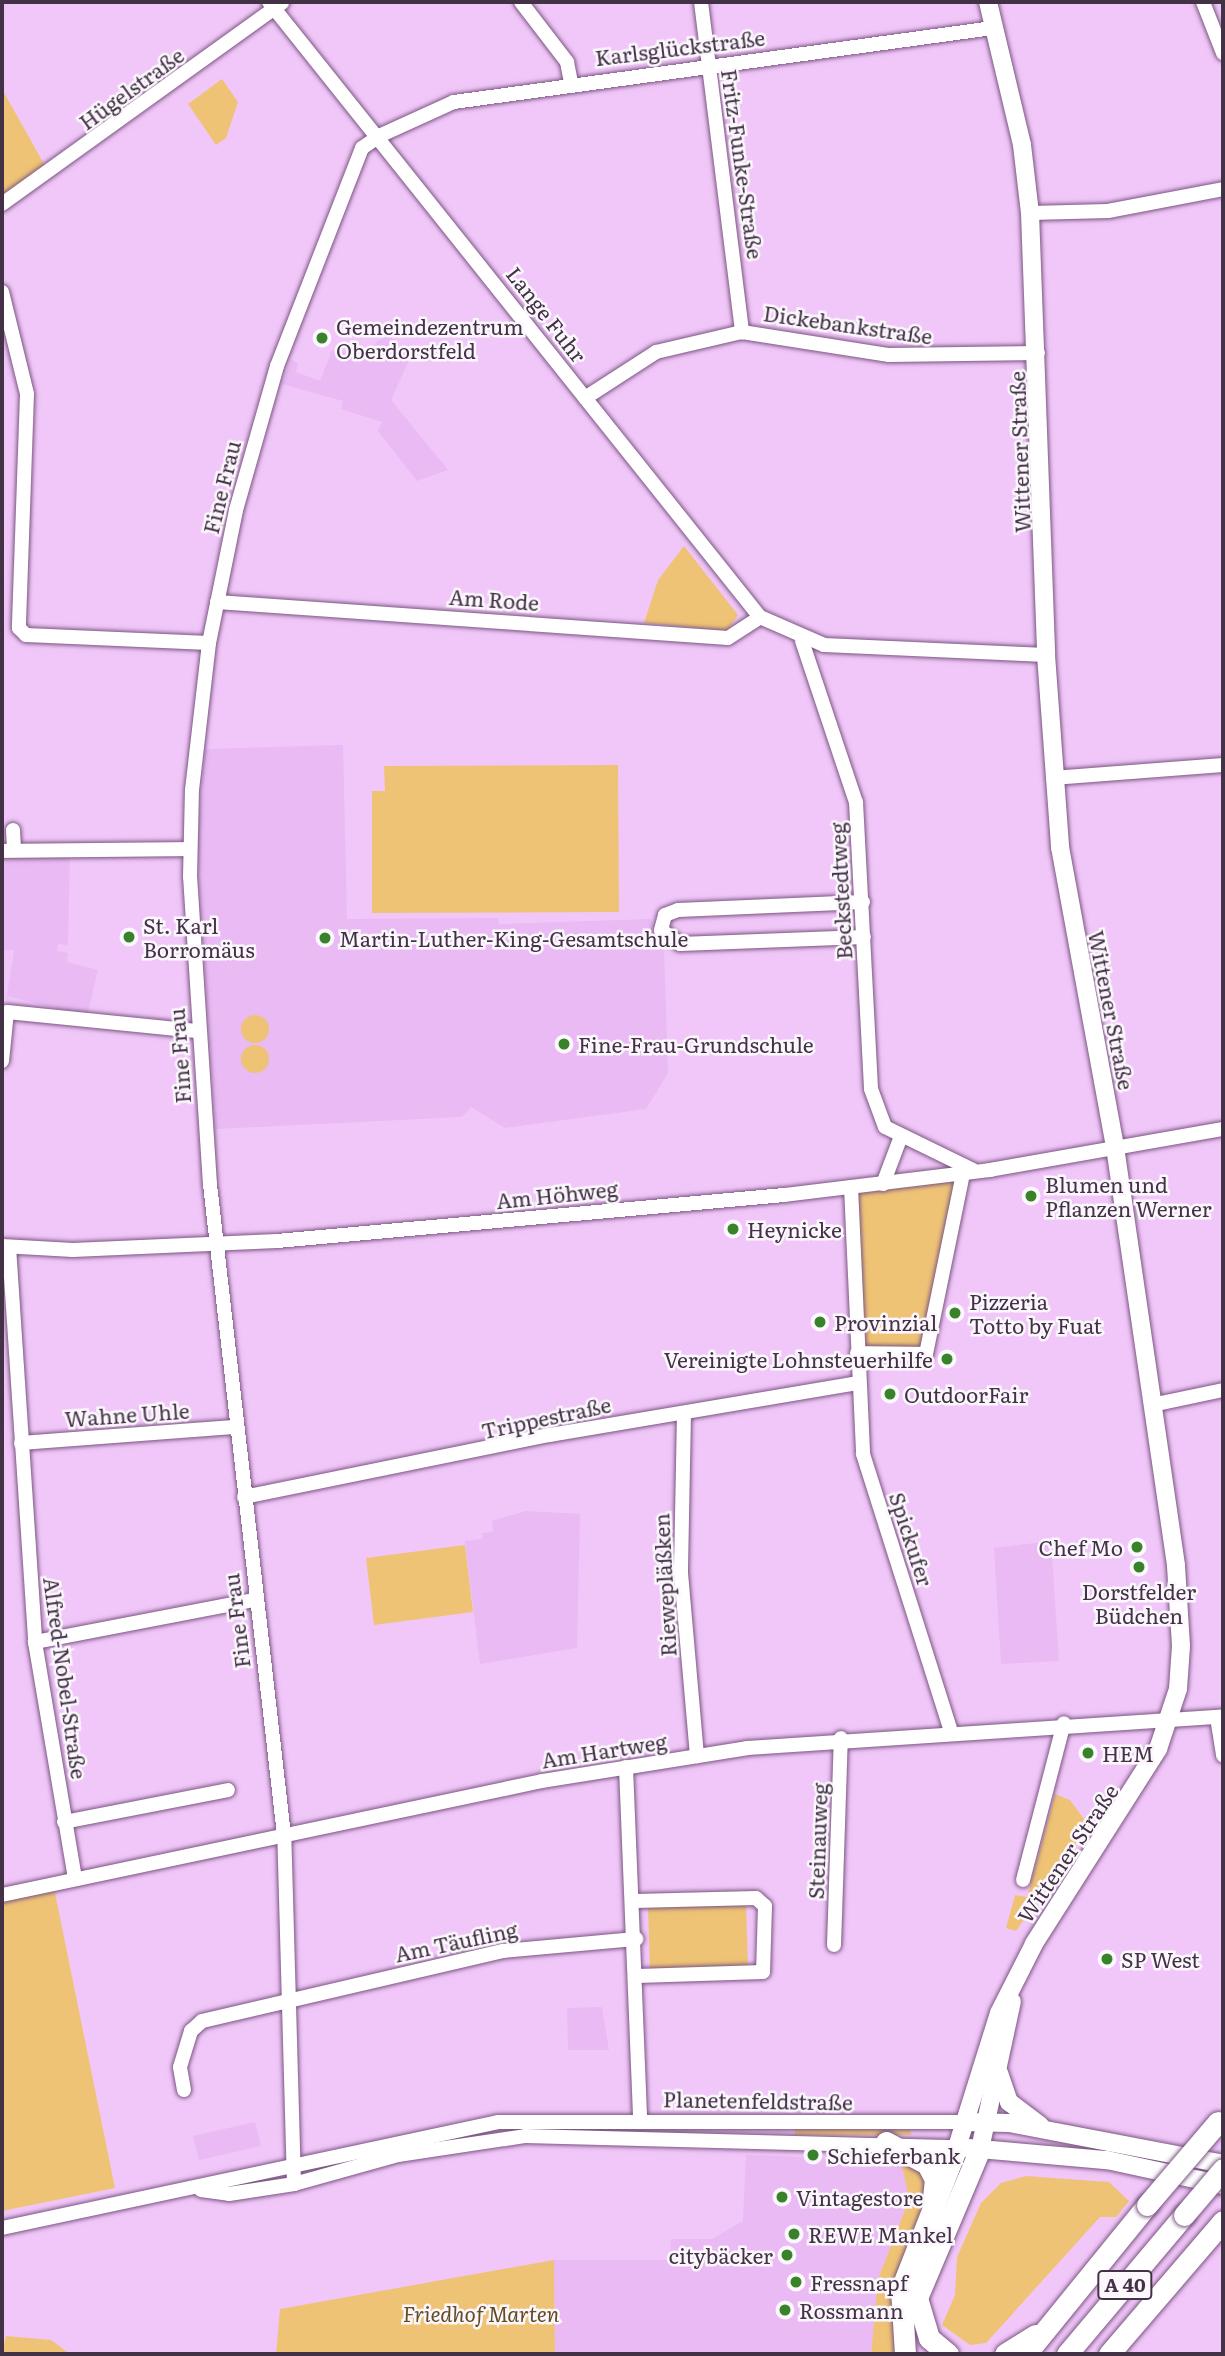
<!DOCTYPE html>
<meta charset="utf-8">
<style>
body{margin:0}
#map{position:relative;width:1225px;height:2356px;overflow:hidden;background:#f1c7f9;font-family:Literata,serif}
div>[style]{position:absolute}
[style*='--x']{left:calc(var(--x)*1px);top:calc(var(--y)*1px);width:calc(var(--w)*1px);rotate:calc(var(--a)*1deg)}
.built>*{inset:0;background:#e9baf3}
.green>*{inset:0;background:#efc375}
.round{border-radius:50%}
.roads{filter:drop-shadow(0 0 2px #7b5682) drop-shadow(0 0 2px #7b5682)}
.minor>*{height:14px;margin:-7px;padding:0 7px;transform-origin:7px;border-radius:7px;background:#fff}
.major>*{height:18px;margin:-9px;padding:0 9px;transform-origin:9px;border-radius:9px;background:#fff}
.highway>*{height:21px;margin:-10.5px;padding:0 10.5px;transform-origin:10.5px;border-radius:10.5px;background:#fff}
.bridges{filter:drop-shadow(0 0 2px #7b5682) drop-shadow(0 0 2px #7b5682)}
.highway-bridge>*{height:21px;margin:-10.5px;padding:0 10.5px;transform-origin:10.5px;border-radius:10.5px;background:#fff}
.dots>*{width:19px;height:19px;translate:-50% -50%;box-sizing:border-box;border:4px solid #fbf7fc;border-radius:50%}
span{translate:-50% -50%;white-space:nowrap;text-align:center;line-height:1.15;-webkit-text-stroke:5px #fbf7fc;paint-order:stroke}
.shield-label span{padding:2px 5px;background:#fbf7fc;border:2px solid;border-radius:5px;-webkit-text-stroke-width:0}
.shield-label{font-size:19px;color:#433246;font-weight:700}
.street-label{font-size:21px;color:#433246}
.poi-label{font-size:21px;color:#433246}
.left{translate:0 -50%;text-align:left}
.right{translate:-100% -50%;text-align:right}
.park-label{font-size:21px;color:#634c20;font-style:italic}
.frame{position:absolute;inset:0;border:4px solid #433246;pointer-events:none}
</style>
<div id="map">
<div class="built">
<i style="clip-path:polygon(389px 335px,409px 360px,391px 400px,448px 470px,417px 481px,378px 431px,382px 422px,341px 409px,343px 401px,282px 384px,291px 360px,298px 363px,296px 372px,320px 381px,332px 350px,370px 358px,377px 341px)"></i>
<i style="clip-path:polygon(343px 745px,347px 919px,498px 918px,499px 924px,651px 919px,664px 948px,668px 1073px,646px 1109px,505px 1128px,471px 1107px,462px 1117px,216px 1129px,197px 846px,205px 749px)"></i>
<i style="clip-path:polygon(70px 855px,68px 945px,58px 944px,57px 951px,68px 953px,67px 962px,98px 970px,87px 1016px,7px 996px,14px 950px,2px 950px,4px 856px)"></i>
<i style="clip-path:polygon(526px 1511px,580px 1514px,577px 1648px,480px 1664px,465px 1541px,482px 1539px,482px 1533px,493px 1532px,492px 1521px)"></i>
<i style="clip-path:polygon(1051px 1541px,1059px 1661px,1001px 1664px,994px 1548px)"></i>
<i style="clip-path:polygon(602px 2007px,609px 2050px,568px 2050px,567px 2008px)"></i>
<i style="clip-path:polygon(255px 2122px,261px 2146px,199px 2160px,193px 2136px)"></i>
<i style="clip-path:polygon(746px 2155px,901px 2161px,909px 2199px,878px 2279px,871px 2354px,555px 2354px,554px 2260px,670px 2260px,671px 2239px,712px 2239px,743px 2221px)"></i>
</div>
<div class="green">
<i style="clip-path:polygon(222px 79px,238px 102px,226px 138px,216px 145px,188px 104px)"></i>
<i style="clip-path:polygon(2px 89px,49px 173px,2px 204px)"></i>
<i style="clip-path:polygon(684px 546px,738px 615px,727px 631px,644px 623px,658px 580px)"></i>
<i style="clip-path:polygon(618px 765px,619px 912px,372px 913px,372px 791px,385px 791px,384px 766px)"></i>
<i class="round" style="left:241px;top:1015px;width:28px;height:28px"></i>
<i class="round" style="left:241px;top:1045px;width:28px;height:28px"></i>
<i style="clip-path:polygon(963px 1173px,926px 1354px,857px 1353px,851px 1187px)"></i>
<i style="clip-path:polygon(465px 1545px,473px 1612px,374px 1625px,366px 1558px)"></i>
<i style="clip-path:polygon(1055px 1794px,1070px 1800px,1089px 1826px,1016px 1931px,1006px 1928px,1015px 1895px,1027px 1897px)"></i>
<i style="clip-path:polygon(54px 1888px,115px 2188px,2px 2211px,2px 1897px)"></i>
<i style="clip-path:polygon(746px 1903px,748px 1967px,650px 1970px,648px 1906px)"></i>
<i style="clip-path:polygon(795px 2127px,910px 2130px,911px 2135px,795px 2135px)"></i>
<i style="clip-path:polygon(901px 2161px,926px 2175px,926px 2204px,892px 2295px,899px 2354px,871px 2354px,878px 2279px,909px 2199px)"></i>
<i style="clip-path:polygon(1026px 2176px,1109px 2182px,1129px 2201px,1116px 2217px,1100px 2217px,986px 2343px,970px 2345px,942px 2325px,955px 2295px,957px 2257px,981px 2203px,1001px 2183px)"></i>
<i style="clip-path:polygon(554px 2260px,555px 2354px,276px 2354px,280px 2309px)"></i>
<i style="clip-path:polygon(6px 2336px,51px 2340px,70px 2354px,2px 2354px)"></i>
</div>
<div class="roads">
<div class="minor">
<i style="--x:269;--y:2;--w:787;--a:51.4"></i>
<i style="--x:760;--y:617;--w:70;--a:23.6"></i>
<i style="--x:824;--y:645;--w:222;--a:2.6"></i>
<i style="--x:521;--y:2;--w:76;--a:52.5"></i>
<i style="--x:567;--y:62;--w:20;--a:79"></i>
<i style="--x:701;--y:2;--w:333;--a:82.9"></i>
<i style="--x:1203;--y:2;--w:55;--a:68.6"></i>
<i style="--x:2;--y:204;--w:345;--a:-35.7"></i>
<i style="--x:1030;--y:213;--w:78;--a:-1.5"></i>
<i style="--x:1108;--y:211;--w:117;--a:-10.8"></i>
<i style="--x:2;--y:292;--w:105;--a:76.2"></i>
<i style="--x:27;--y:394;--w:234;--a:92"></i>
<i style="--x:19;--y:628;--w:10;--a:45"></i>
<i style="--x:26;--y:635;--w:183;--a:2.5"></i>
<i style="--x:585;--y:398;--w:85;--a:-32.9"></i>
<i style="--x:656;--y:352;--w:88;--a:-13.1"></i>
<i style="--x:742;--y:332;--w:149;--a:8.9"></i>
<i style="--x:889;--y:355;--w:149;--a:-0.8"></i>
<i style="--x:217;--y:602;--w:512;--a:4.03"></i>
<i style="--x:728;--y:638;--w:38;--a:-33"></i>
<i style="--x:802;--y:641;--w:170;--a:71.5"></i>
<i style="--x:856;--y:802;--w:287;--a:87"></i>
<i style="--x:871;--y:1089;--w:40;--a:69.8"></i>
<i style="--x:885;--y:1127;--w:98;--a:26"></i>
<i style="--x:1053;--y:778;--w:170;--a:-4.4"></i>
<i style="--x:13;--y:830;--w:20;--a:87"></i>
<i style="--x:2;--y:851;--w:188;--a:-0.6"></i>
<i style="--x:863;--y:902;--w:185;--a:177.5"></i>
<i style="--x:678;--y:910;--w:14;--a:159"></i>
<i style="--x:665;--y:915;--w:16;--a:105"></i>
<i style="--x:661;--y:930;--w:24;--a:36"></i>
<i style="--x:680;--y:944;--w:184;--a:-2.2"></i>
<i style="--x:2;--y:1061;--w:49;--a:-84.2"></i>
<i style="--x:7;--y:1012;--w:191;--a:5.7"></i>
<i style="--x:883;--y:1184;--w:48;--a:-69.3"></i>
<i style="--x:851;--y:1187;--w:267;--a:87.4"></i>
<i style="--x:863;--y:1454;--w:292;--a:72.4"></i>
<i style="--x:2;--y:1246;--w:71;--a:3.2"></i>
<i style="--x:73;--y:1250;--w:204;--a:-2.5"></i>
<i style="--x:277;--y:1241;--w:509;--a:-5.18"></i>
<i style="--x:784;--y:1195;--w:208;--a:-6.9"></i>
<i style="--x:990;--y:1170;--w:237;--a:-10"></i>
<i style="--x:9;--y:1247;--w:396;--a:86.2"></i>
<i style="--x:35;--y:1642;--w:240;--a:80.4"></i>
<i style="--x:857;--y:1353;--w:69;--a:0.8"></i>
<i style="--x:926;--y:1354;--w:185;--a:-78.4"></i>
<i style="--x:1152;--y:1405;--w:73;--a:-11.9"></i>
<i style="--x:684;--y:1413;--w:160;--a:91.1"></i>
<i style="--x:681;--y:1573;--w:184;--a:85"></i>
<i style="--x:21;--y:1443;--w:216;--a:-4.3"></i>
<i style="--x:244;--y:1497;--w:312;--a:-11.5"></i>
<i style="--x:550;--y:1435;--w:312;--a:-9.6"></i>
<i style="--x:35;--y:1642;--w:223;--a:-10.9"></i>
<i style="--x:1217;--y:1717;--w:39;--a:81"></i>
<i style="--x:626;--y:1767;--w:354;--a:87.7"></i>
<i style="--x:64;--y:1822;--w:167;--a:-11"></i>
<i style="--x:1023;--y:1880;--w:162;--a:-75.4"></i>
<i style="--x:2;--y:1895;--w:552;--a:-11.92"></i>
<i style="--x:542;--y:1781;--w:208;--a:-9.1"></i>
<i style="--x:747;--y:1748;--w:477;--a:-3.8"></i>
<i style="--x:635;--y:1901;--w:121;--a:-1.4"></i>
<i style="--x:756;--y:1898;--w:12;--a:42"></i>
<i style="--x:765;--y:1906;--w:66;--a:91.7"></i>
<i style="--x:763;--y:1972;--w:126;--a:178.2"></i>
<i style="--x:834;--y:1945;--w:207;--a:-88.1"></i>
<i style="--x:184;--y:2090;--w:23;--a:-100"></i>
<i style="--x:180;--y:2067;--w:38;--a:-73"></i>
<i style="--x:191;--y:2031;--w:15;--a:-42"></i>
<i style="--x:202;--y:2021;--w:309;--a:-13.1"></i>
<i style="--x:503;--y:1951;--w:134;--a:-5.2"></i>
<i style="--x:294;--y:2184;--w:349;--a:-91.6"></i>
<i style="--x:284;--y:1835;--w:654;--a:-96.49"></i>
<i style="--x:210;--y:1185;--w:309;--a:-93.7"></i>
<i style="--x:190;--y:877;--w:87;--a:-88.7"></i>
<i style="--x:192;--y:790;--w:148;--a:-83.4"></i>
<i style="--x:209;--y:643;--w:136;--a:-78.5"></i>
<i style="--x:236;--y:510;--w:150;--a:-74.1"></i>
<i style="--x:277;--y:366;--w:234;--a:-68.7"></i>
<i style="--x:362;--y:148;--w:21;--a:-35"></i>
<i style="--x:379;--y:136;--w:82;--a:-24.4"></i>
<i style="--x:454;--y:102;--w:544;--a:-7.82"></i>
<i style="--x:201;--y:2190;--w:28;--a:8"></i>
<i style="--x:229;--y:2194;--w:66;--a:-8.7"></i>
<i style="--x:294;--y:2184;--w:108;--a:-15.6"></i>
<i style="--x:398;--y:2155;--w:128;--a:-8.5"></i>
<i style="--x:525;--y:2136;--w:432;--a:1.5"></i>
<i style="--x:2;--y:2228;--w:507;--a:-12.06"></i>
<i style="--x:498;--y:2122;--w:466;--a:0"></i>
</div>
<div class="major">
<i style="--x:988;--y:2;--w:147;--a:76.6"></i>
<i style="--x:1022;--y:145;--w:68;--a:83.3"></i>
<i style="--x:1030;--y:213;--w:442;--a:87.9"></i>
<i style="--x:1046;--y:655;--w:193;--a:85.8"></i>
<i style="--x:1060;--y:847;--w:305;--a:79.6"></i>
<i style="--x:1115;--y:1147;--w:423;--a:81.7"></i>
<i style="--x:1176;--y:1566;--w:80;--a:86.4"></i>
<i style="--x:1181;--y:1646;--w:43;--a:94"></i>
<i style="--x:1178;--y:1689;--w:63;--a:108.4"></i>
<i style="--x:1158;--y:1749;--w:231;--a:122.5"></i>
<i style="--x:1034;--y:1944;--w:77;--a:116.9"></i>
<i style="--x:999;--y:2013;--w:140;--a:107.4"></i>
<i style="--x:957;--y:2147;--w:151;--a:5"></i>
<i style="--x:1107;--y:2160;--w:119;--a:12.2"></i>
<i style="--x:999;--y:2073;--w:31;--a:71"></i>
<i style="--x:1009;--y:2102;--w:39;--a:37"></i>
<i style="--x:964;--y:2122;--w:45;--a:1.3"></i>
<i style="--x:1009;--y:2123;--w:218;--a:10.8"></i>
<i style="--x:980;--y:2149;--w:151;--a:-77.8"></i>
</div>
<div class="highway">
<i style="--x:886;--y:2142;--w:47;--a:28.2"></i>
<i style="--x:927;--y:2164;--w:17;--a:62"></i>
<i style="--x:935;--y:2179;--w:20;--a:96"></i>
<i style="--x:905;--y:2354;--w:65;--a:-93.5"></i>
<i style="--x:901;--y:2289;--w:153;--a:-68.5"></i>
<i style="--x:948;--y:2354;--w:25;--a:-140"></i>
<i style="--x:929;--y:2338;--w:42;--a:-106.7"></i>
<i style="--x:917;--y:2298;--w:162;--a:-67.1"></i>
<i style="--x:1005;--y:2354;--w:36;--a:-32"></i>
<i style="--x:1026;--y:2354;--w:192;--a:-50.9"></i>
<i style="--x:1067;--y:2354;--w:182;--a:-49.9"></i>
<i style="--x:1109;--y:2354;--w:175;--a:-49.4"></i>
</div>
</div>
<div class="bridges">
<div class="highway-bridge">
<i style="--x:1147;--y:2205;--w:109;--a:-49.5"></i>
<i style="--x:1184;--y:2215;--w:60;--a:-49.7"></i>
</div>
</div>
<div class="dots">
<i style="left:322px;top:338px;background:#388229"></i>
<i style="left:129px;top:937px;background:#388229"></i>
<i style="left:325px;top:938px;background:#388229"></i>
<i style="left:564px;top:1044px;background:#388229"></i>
<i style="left:1031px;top:1196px;background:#388229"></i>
<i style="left:733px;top:1229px;background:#388229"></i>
<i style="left:955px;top:1313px;background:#388229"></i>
<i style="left:820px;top:1322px;background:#388229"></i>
<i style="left:947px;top:1359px;background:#388229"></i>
<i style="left:890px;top:1394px;background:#388229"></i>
<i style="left:1137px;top:1547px;background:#388229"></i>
<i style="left:1139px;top:1567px;background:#388229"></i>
<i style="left:1088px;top:1753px;background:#388229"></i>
<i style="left:1107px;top:1959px;background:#388229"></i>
<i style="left:813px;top:2155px;background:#388229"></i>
<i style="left:782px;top:2197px;background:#388229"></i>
<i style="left:794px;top:2234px;background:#388229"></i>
<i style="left:787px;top:2255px;background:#388229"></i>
<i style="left:796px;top:2282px;background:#388229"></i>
<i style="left:785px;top:2310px;background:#388229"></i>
</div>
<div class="shield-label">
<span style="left:1125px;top:2285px">A 40</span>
</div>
<div class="street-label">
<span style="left:680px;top:47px;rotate:-7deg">Karlsglückstraße</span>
<span style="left:131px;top:88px;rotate:-36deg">Hügelstraße</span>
<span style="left:743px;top:164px;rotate:82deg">Fritz-Funke-Straße</span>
<span style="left:547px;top:314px;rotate:52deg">Lange Fuhr</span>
<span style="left:848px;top:324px;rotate:8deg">Dickebankstraße</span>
<span style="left:1019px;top:452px;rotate:-92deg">Wittener Straße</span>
<span style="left:221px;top:487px;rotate:-76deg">Fine Frau</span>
<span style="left:494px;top:599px;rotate:4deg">Am Rode</span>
<span style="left:840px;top:891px;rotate:-93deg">Beckstedtweg</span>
<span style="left:1112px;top:1010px;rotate:79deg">Wittener Straße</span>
<span style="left:179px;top:1056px;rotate:-94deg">Fine Frau</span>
<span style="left:557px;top:1194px;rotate:-6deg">Am Höhweg</span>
<span style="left:127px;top:1414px;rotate:-4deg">Wahne Uhle</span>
<span style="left:546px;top:1417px;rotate:-12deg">Trippestraße</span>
<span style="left:912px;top:1539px;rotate:72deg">Spickufer</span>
<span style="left:664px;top:1585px;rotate:-93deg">Riewepläßken</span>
<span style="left:236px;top:1621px;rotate:-97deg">Fine Frau</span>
<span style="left:66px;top:1678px;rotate:82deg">Alfred-Nobel-Straße</span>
<span style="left:604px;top:1750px;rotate:-9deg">Am Hartweg</span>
<span style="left:817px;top:1841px;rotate:-88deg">Steinauweg</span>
<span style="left:1067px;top:1853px;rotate:-56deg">Wittener Straße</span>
<span style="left:456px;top:1941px;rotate:-12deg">Am Täufling</span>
<span style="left:758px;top:2100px;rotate:1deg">Planetenfeldstraße</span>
</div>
<div class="poi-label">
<span class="left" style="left:336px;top:338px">Gemeindezentrum<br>Oberdorstfeld</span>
<span class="left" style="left:143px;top:937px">St. Karl<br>Borromäus</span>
<span class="left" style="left:339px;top:938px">Martin-Luther-King-Gesamtschule</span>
<span class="left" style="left:578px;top:1044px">Fine-Frau-Grundschule</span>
<span class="left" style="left:1045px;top:1196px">Blumen und<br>Pflanzen Werner</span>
<span class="left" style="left:747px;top:1229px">Heynicke</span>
<span class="left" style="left:969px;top:1313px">Pizzeria<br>Totto by Fuat</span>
<span class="left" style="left:834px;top:1322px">Provinzial</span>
<span class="right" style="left:933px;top:1359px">Vereinigte Lohnsteuerhilfe</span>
<span class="left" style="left:904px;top:1394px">OutdoorFair</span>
<span class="right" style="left:1123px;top:1547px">Chef Mo</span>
<span style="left:1139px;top:1603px">Dorstfelder<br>Büdchen</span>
<span class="left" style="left:1102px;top:1753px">HEM</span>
<span class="left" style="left:1121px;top:1959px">SP West</span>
<span class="left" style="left:827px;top:2155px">Schieferbank</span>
<span class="left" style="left:796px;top:2197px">Vintagestore</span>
<span class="left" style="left:808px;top:2234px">REWE Mankel</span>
<span class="right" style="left:773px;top:2255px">citybäcker</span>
<span class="left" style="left:810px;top:2282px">Fressnapf</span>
<span class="left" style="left:799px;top:2310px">Rossmann</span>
</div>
<div class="park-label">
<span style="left:481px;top:2313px">Friedhof Marten</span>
</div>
<div class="frame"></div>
</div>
